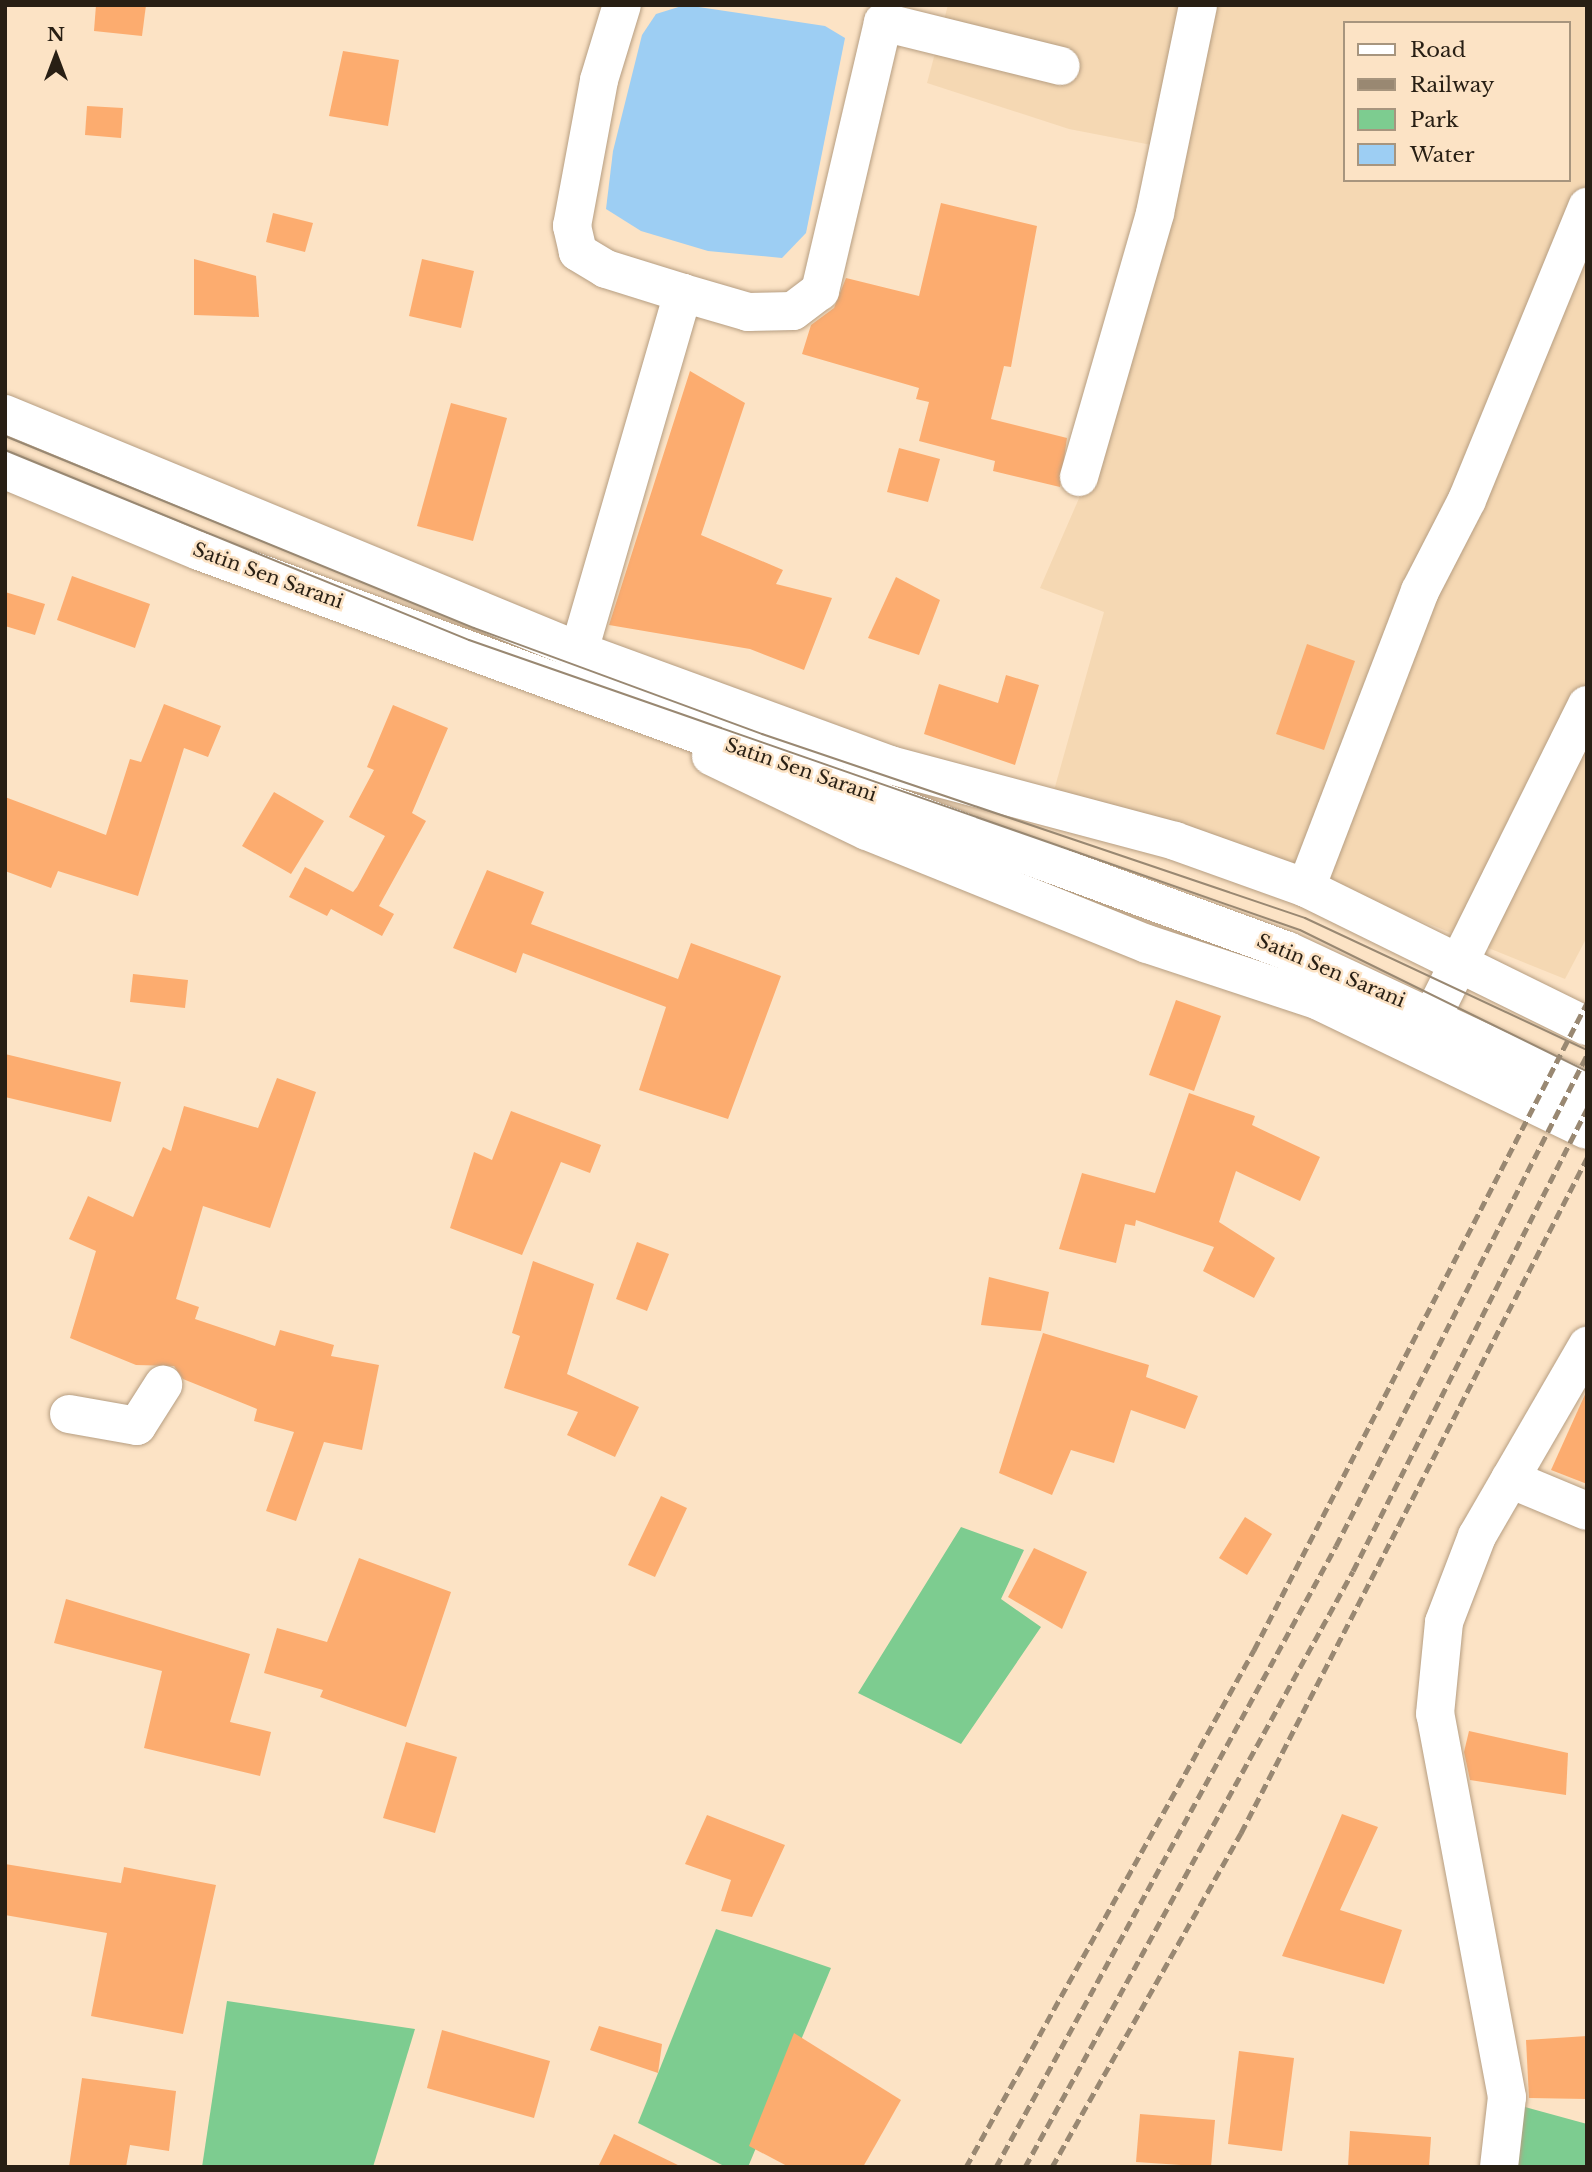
<!DOCTYPE html>
<style>
body{margin:0}
#map{position:relative;width:1592px;height:2172px;overflow:hidden;background:#fce3c5;font-family:"Libre Baskerville",serif}
div>[style]{position:absolute}
[style*='--x']{left:calc(var(--x)*1px);top:calc(var(--y)*1px);width:calc(var(--w)*1px);rotate:calc(var(--a)*1deg)}
.built>*{inset:0;background:#f5d8b3}
.green>*{inset:0;background:#7dcc90}
.water>*{inset:0;background:#9dcef3}
.building>*{inset:0;background:#fcac6f}
.roads{filter:drop-shadow(0 0 2px #b69e82) drop-shadow(0 0 2px #b69e82)}
.minor>*{height:38px;margin:-19px;padding:0 19px;transform-origin:19px;border-radius:19px;background:#fff}
.major>*{height:38px;margin:-19px;padding:0 19px;transform-origin:19px;border-radius:19px;background:#fff}
.tram>*{height:2px;margin:-1px;padding:0 1px;transform-origin:1px;border-radius:1px;background:#998872}
.rail>*{height:5px;margin-top:-2.5px;transform-origin:0;background:repeating-linear-gradient(90deg,#998872 0 10px,transparent 0 15px)}
span{translate:-50% -50%;white-space:nowrap;text-align:center;line-height:1.15;-webkit-text-stroke:5px #fce3c5;paint-order:stroke}
.street-label{font-size:19px;color:#281f14}
.frame{position:absolute;inset:0;border:7px solid #281f14;pointer-events:none}
.legend{position:absolute;left:1343px;top:21px;width:228px;height:161px;box-sizing:border-box;background:#fce3c5;border:2px solid #a7957e;margin:0;padding:9px 12px;list-style:none;font-size:21px;color:#281f14}
.legend li{display:flex;align-items:center;gap:14px;height:35px}
.legend b{width:35px;border:2px solid #a7957e}
.north{position:absolute;left:21px;top:21px;width:70px;height:70px;-webkit-text-stroke:5px #fce3c5;paint-order:stroke;rotate:0deg;font-size:19px;font-weight:700;line-height:28px;text-align:center;color:#281f14}
.north::after{content:'';display:block;margin:auto;width:24px;height:32px;background:#281f14;clip-path:polygon(50% 0,100% 100%,50% 72%,0 100%)}
</style>
<div id="map">
<div class="built">
<i style="clip-path:polygon(948px 5px,1190px 5px,1162px 147px,1069px 129px,927px 83px)"></i>
<i style="clip-path:polygon(evenodd,1207px 5px,1587px 5px,1587px 197px,1297px 873px,1053px 794px,1104px 612px,1040px 588px,1090px 473px,1207px 5px,1345px 23px,1569px 23px,1569px 180px,1345px 180px,1345px 23px)"></i>
<i style="clip-path:polygon(1587px 216px,1587px 937px,1565px 979px,1318px 879px)"></i>
</div>
<div class="green">
<i style="clip-path:polygon(961px 1527px,1024px 1550px,1001px 1599px,1041px 1627px,961px 1744px,858px 1693px)"></i>
<i style="clip-path:polygon(716px 1929px,831px 1968px,748px 2167px,726px 2167px,638px 2123px)"></i>
<i style="clip-path:polygon(227px 2001px,415px 2029px,373px 2167px,202px 2167px)"></i>
<i style="clip-path:polygon(1518px 2105px,1587px 2124px,1587px 2167px,1509px 2167px)"></i>
</div>
<div class="water">
<i style="clip-path:polygon(685px 5px,825px 26px,845px 38px,806px 233px,782px 258px,708px 251px,641px 231px,606px 209px,613px 151px,642px 35px,656px 14px)"></i>
</div>
<div class="building">
<i style="clip-path:polygon(96px 5px,146px 5px,142px 36px,94px 31px)"></i>
<i style="clip-path:polygon(343px 51px,399px 60px,388px 126px,329px 116px)"></i>
<i style="clip-path:polygon(87px 106px,123px 108px,121px 138px,85px 135px)"></i>
<i style="clip-path:polygon(941px 203px,1037px 226px,1011px 367px,1004px 366px,991px 419px,1067px 438px,1060px 487px,993px 471px,995px 461px,919px 441px,929px 402px,916px 399px,919px 388px,802px 354px,811px 325px,834px 308px,846px 278px,919px 296px)"></i>
<i style="clip-path:polygon(273px 213px,313px 223px,305px 252px,266px 242px)"></i>
<i style="clip-path:polygon(194px 259px,256px 276px,259px 317px,194px 315px)"></i>
<i style="clip-path:polygon(422px 259px,474px 271px,461px 328px,409px 316px)"></i>
<i style="clip-path:polygon(690px 371px,745px 403px,701px 535px,783px 570px,776px 584px,832px 598px,804px 670px,750px 649px,609px 625px)"></i>
<i style="clip-path:polygon(451px 403px,507px 418px,473px 541px,417px 526px)"></i>
<i style="clip-path:polygon(899px 448px,940px 459px,928px 502px,887px 492px)"></i>
<i style="clip-path:polygon(72px 576px,150px 604px,135px 648px,57px 620px)"></i>
<i style="clip-path:polygon(896px 577px,940px 600px,919px 655px,868px 638px)"></i>
<i style="clip-path:polygon(5px 592px,45px 604px,35px 635px,5px 626px)"></i>
<i style="clip-path:polygon(1307px 644px,1355px 661px,1324px 750px,1276px 734px)"></i>
<i style="clip-path:polygon(1006px 675px,1039px 685px,1015px 765px,924px 734px,939px 684px,998px 703px)"></i>
<i style="clip-path:polygon(164px 704px,221px 726px,208px 757px,184px 748px,138px 896px,58px 871px,51px 888px,5px 871px,5px 797px,106px 835px,130px 759px,141px 762px)"></i>
<i style="clip-path:polygon(393px 705px,448px 728px,412px 813px,426px 821px,379px 906px,394px 914px,382px 936px,331px 909px,327px 916px,289px 897px,305px 867px,353px 892px,357px 887px,385px 836px,349px 817px,374px 770px,367px 767px)"></i>
<i style="clip-path:polygon(274px 792px,324px 821px,291px 874px,242px 846px)"></i>
<i style="clip-path:polygon(487px 870px,544px 892px,531px 924px,678px 979px,691px 943px,781px 976px,728px 1119px,639px 1090px,666px 1007px,523px 953px,516px 973px,453px 948px)"></i>
<i style="clip-path:polygon(133px 974px,188px 980px,185px 1008px,130px 1002px)"></i>
<i style="clip-path:polygon(1176px 1000px,1221px 1016px,1194px 1091px,1149px 1075px)"></i>
<i style="clip-path:polygon(5px 1054px,121px 1082px,111px 1122px,5px 1097px)"></i>
<i style="clip-path:polygon(277px 1078px,316px 1092px,270px 1228px,203px 1206px,176px 1299px,199px 1307px,195px 1319px,275px 1346px,280px 1330px,334px 1345px,331px 1356px,379px 1365px,362px 1450px,324px 1442px,296px 1521px,266px 1511px,294px 1432px,254px 1421px,257px 1409px,183px 1379px,174px 1366px,136px 1365px,70px 1338px,96px 1251px,69px 1239px,88px 1196px,133px 1217px,163px 1147px,171px 1151px,184px 1106px,258px 1128px)"></i>
<i style="clip-path:polygon(1189px 1093px,1255px 1116px,1252px 1125px,1320px 1157px,1300px 1201px,1236px 1171px,1219px 1222px,1275px 1258px,1254px 1298px,1203px 1271px,1214px 1247px,1136px 1220px,1135px 1226px,1125px 1224px,1116px 1263px,1059px 1249px,1082px 1173px,1155px 1193px)"></i>
<i style="clip-path:polygon(511px 1111px,601px 1145px,590px 1173px,561px 1162px,522px 1255px,450px 1228px,474px 1152px,492px 1160px)"></i>
<i style="clip-path:polygon(637px 1242px,669px 1254px,647px 1311px,616px 1299px)"></i>
<i style="clip-path:polygon(533px 1261px,594px 1284px,567px 1374px,639px 1407px,615px 1457px,567px 1435px,578px 1412px,504px 1388px,520px 1336px,512px 1333px)"></i>
<i style="clip-path:polygon(989px 1277px,1049px 1292px,1041px 1331px,981px 1325px)"></i>
<i style="clip-path:polygon(1043px 1333px,1149px 1365px,1146px 1377px,1198px 1396px,1185px 1429px,1131px 1410px,1114px 1463px,1071px 1450px,1052px 1495px,999px 1473px)"></i>
<i style="clip-path:polygon(1587px 1390px,1587px 1484px,1551px 1470px)"></i>
<i style="clip-path:polygon(661px 1496px,687px 1508px,655px 1577px,628px 1565px)"></i>
<i style="clip-path:polygon(1245px 1517px,1272px 1534px,1247px 1575px,1219px 1558px)"></i>
<i style="clip-path:polygon(1034px 1548px,1087px 1572px,1062px 1629px,1008px 1597px)"></i>
<i style="clip-path:polygon(359px 1558px,451px 1592px,406px 1727px,320px 1697px,323px 1690px,264px 1673px,277px 1628px,327px 1642px)"></i>
<i style="clip-path:polygon(66px 1599px,250px 1654px,230px 1722px,271px 1732px,260px 1776px,144px 1748px,162px 1671px,54px 1643px)"></i>
<i style="clip-path:polygon(1469px 1731px,1568px 1753px,1566px 1795px,1470px 1780px,1464px 1752px)"></i>
<i style="clip-path:polygon(406px 1742px,457px 1757px,435px 1833px,383px 1818px)"></i>
<i style="clip-path:polygon(1342px 1814px,1378px 1827px,1340px 1910px,1402px 1930px,1384px 1984px,1282px 1956px)"></i>
<i style="clip-path:polygon(707px 1815px,785px 1845px,752px 1917px,721px 1911px,731px 1880px,685px 1864px)"></i>
<i style="clip-path:polygon(5px 1864px,121px 1883px,124px 1867px,216px 1885px,183px 2034px,91px 2016px,107px 1933px,5px 1915px)"></i>
<i style="clip-path:polygon(599px 2026px,662px 2044px,658px 2073px,590px 2050px)"></i>
<i style="clip-path:polygon(442px 2030px,550px 2061px,534px 2118px,427px 2088px)"></i>
<i style="clip-path:polygon(794px 2033px,901px 2100px,863px 2167px,789px 2167px,749px 2146px)"></i>
<i style="clip-path:polygon(1587px 2036px,1587px 2099px,1529px 2098px,1526px 2040px)"></i>
<i style="clip-path:polygon(1239px 2051px,1294px 2058px,1282px 2151px,1228px 2144px)"></i>
<i style="clip-path:polygon(82px 2078px,176px 2091px,169px 2151px,130px 2145px,126px 2167px,69px 2167px)"></i>
<i style="clip-path:polygon(1140px 2114px,1215px 2120px,1211px 2167px,1136px 2162px)"></i>
<i style="clip-path:polygon(1350px 2131px,1431px 2137px,1429px 2167px,1348px 2167px)"></i>
<i style="clip-path:polygon(614px 2134px,682px 2167px,598px 2167px)"></i>
</div>
<div class="roads">
<div class="minor">
<i style="--x:683;--y:293;--w:68;--a:16.3"></i>
<i style="--x:748;--y:312;--w:45;--a:-1.3"></i>
<i style="--x:793;--y:311;--w:34;--a:-37"></i>
<i style="--x:820;--y:291;--w:276;--a:-76.8"></i>
<i style="--x:883;--y:22;--w:183;--a:13.9"></i>
<i style="--x:1079;--y:477;--w:275;--a:-73.9"></i>
<i style="--x:1155;--y:213;--w:212;--a:-78.3"></i>
<i style="--x:579;--y:651;--w:373;--a:-73.8"></i>
<i style="--x:683;--y:293;--w:81;--a:-162.7"></i>
<i style="--x:606;--y:269;--w:33;--a:-149"></i>
<i style="--x:578;--y:252;--w:27;--a:-103"></i>
<i style="--x:572;--y:226;--w:148;--a:-79.5"></i>
<i style="--x:599;--y:80;--w:78;--a:-73"></i>
<i style="--x:711;--y:756;--w:173;--a:25.7"></i>
<i style="--x:867;--y:831;--w:302;--a:22"></i>
<i style="--x:1147;--y:944;--w:181;--a:18.3"></i>
<i style="--x:1319;--y:1001;--w:297;--a:25.7"></i>
<i style="--x:1306;--y:888;--w:318;--a:-69"></i>
<i style="--x:1420;--y:591;--w:102;--a:-62.7"></i>
<i style="--x:1467;--y:500;--w:317;--a:-67.7"></i>
<i style="--x:1433;--y:1015;--w:346;--a:-63.6"></i>
<i style="--x:69;--y:1414;--w:69;--a:10"></i>
<i style="--x:137;--y:1426;--w:49;--a:-57.6"></i>
<i style="--x:1510;--y:1479;--w:83;--a:22.6"></i>
<i style="--x:1499;--y:2167;--w:70;--a:-83.5"></i>
<i style="--x:1507;--y:2097;--w:390;--a:-100.6"></i>
<i style="--x:1435;--y:1714;--w:92;--a:-84.4"></i>
<i style="--x:1444;--y:1622;--w:92;--a:-69"></i>
<i style="--x:1477;--y:1536;--w:220;--a:-59.9"></i>
</div>
<div class="major">
<i style="--x:5;--y:414;--w:621;--a:22.44"></i>
<i style="--x:579;--y:651;--w:331;--a:20.1"></i>
<i style="--x:890;--y:765;--w:295;--a:14.9"></i>
<i style="--x:1175;--y:841;--w:139;--a:19.7"></i>
<i style="--x:1306;--y:888;--w:313;--a:26.2"></i>
<i style="--x:5;--y:470;--w:210;--a:22.7"></i>
<i style="--x:199;--y:551;--w:1160;--a:20.17"></i>
<i style="--x:1288;--y:951;--w:330;--a:25.1"></i>
</div>
</div>
<div class="tram">
<i style="--x:5;--y:436;--w:507;--a:22.26"></i>
<i style="--x:474;--y:628;--w:307;--a:20.2"></i>
<i style="--x:762;--y:734;--w:573;--a:18.72"></i>
<i style="--x:1305;--y:918;--w:311;--a:25.1"></i>
<i style="--x:5;--y:450;--w:501;--a:22.27"></i>
<i style="--x:469;--y:640;--w:880;--a:19.24"></i>
<i style="--x:1300;--y:930;--w:320;--a:26.2"></i>
</div>
<div class="rail">
<i style="--x:966;--y:2167;--w:592;--a:-60.88"></i>
<i style="--x:1254;--y:1650;--w:728;--a:-62.77"></i>
<i style="--x:996;--y:2167;--w:708;--a:-61.3"></i>
<i style="--x:1336;--y:1546;--w:551;--a:-62.92"></i>
<i style="--x:1025;--y:2167;--w:680;--a:-61.17"></i>
<i style="--x:1353;--y:1571;--w:518;--a:-63.14"></i>
<i style="--x:1052;--y:2167;--w:384;--a:-60.5"></i>
<i style="--x:1241;--y:1833;--w:759;--a:-62.86"></i>
</div>
<div class="street-label">
<span style="left:268px;top:576px;rotate:20deg">Satin Sen Sarani</span>
<span style="left:801px;top:770px;rotate:19deg">Satin Sen Sarani</span>
<span style="left:1331px;top:971px;rotate:23deg">Satin Sen Sarani</span>
</div>
<div class="frame"></div>
<ul class="legend">
<li><b style="height:9px;background:#fff"></b>Road</li>
<li><b style="height:9px;background:#998872"></b>Railway</li>
<li><b style="height:19px;background:#7dcc90"></b>Park</li>
<li><b style="height:19px;background:#9dcef3"></b>Water</li>
</ul>
<div class="north">N</div>
</div>
